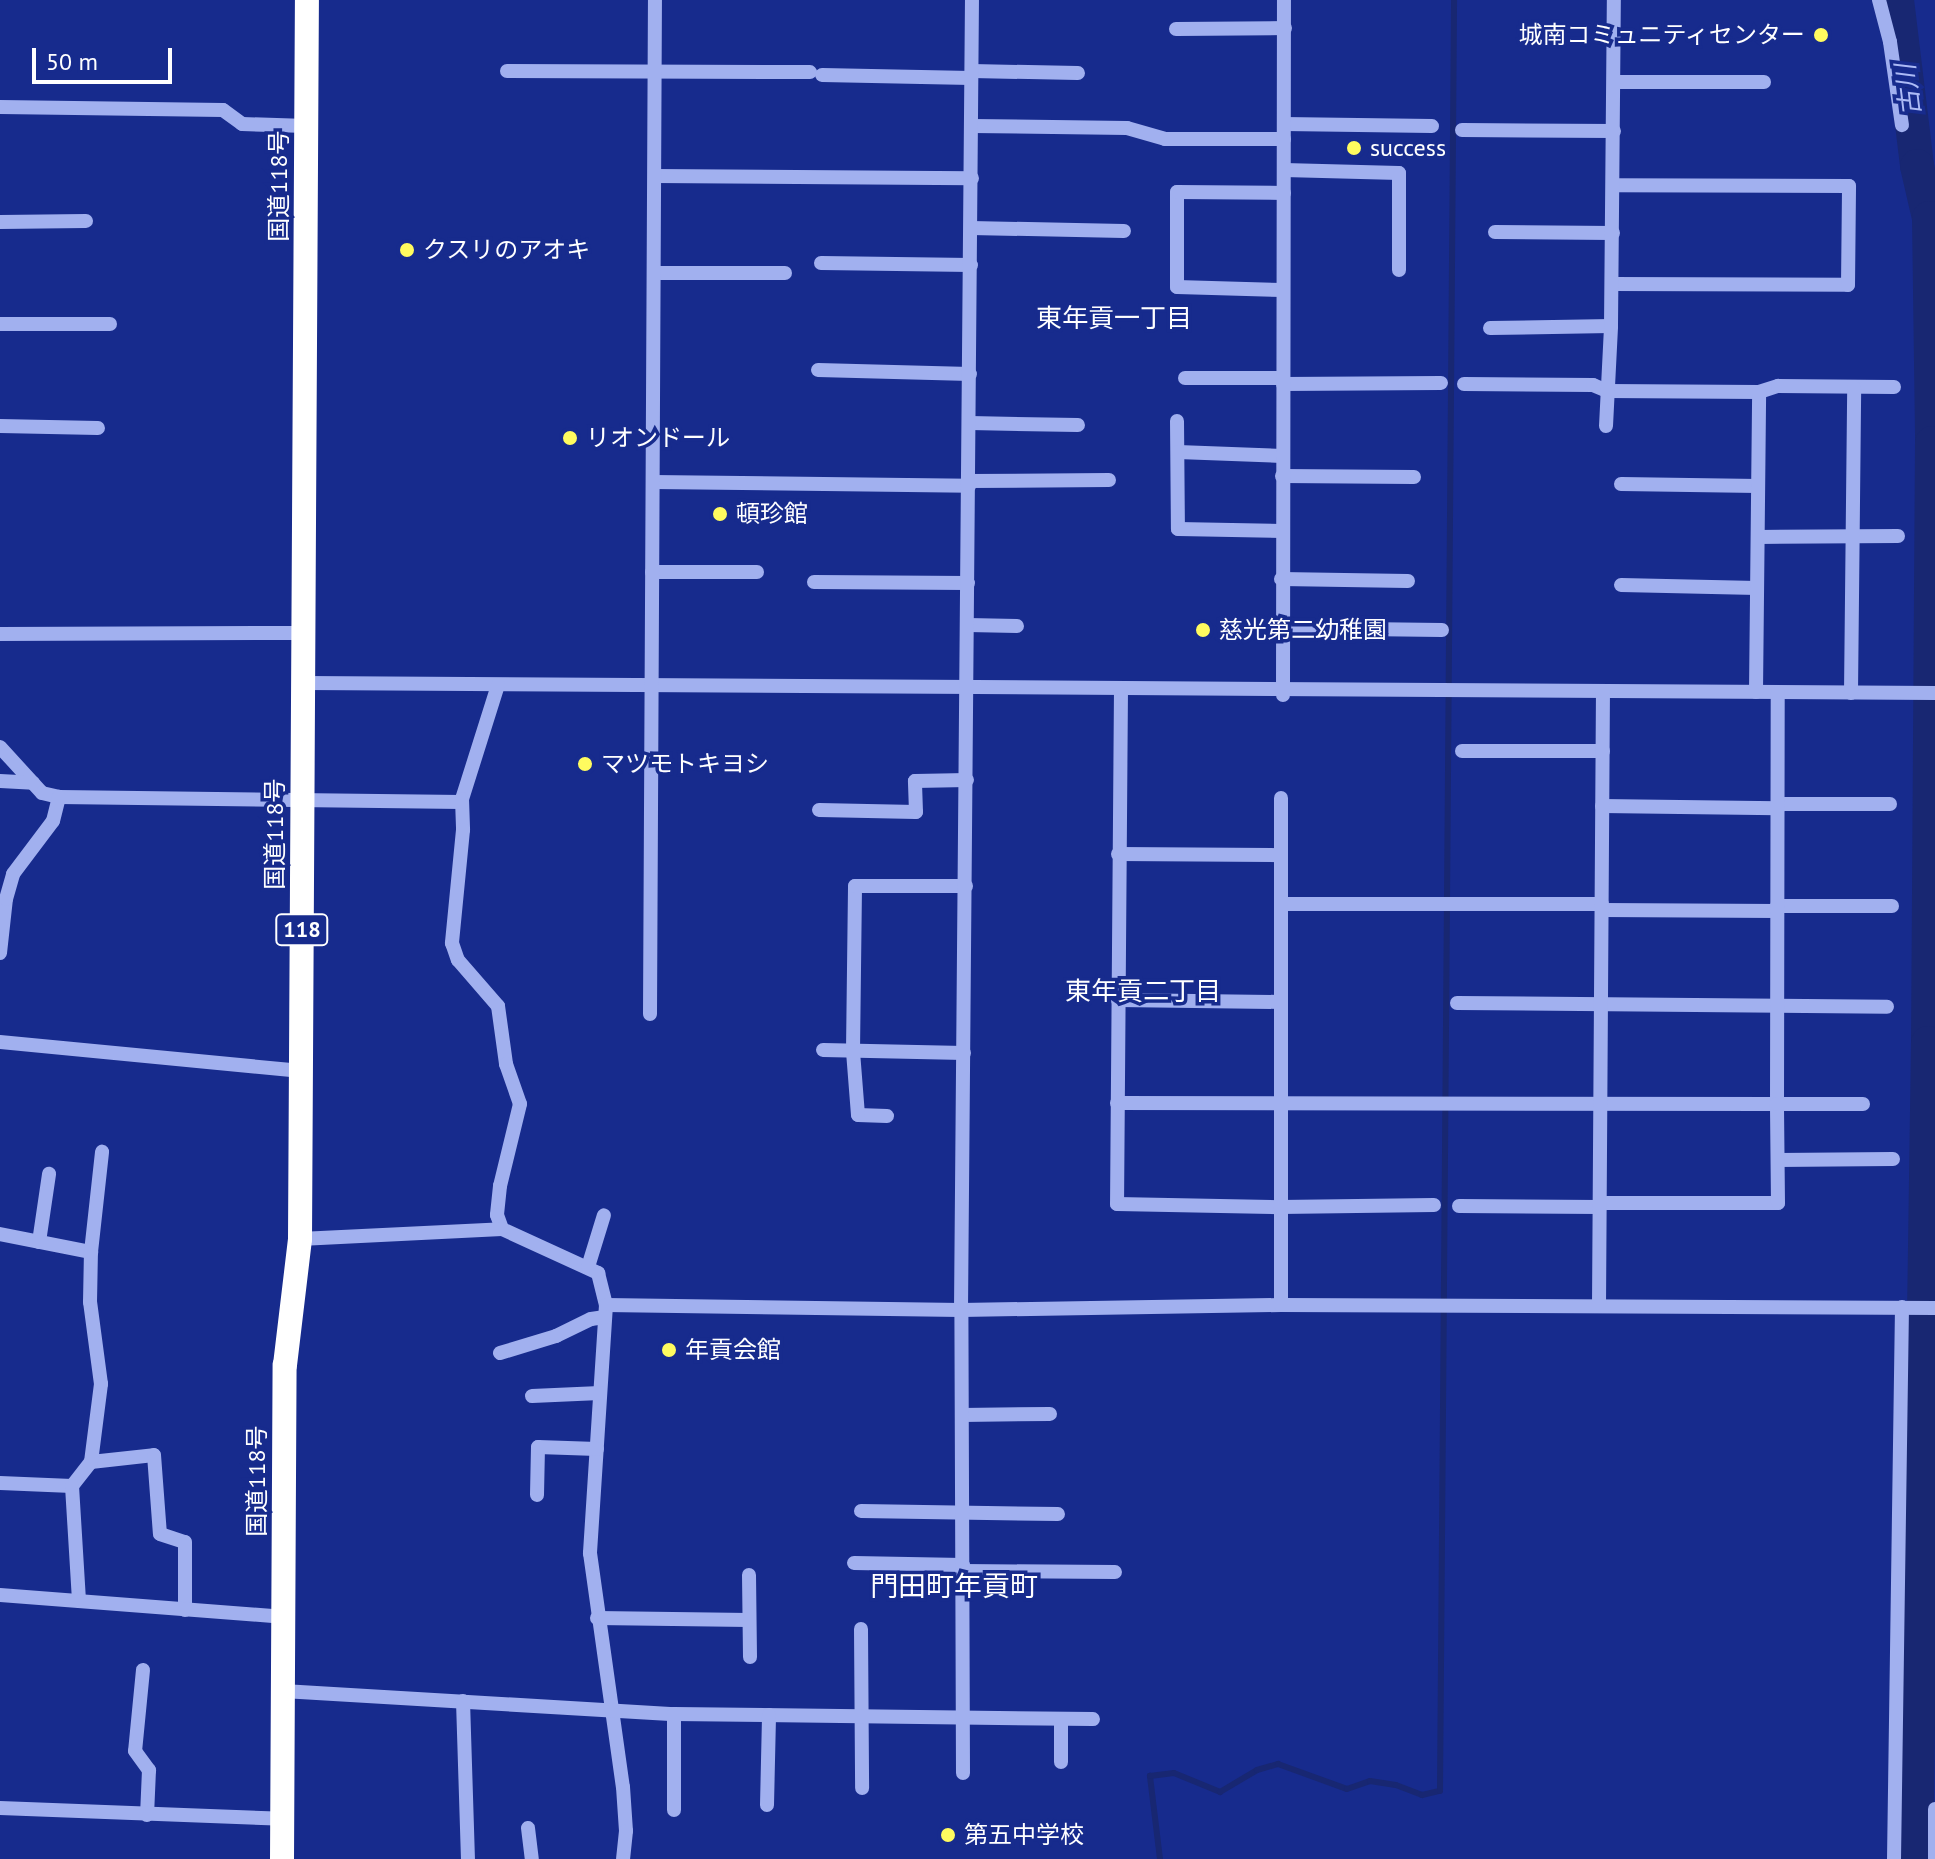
<!DOCTYPE html>
<meta charset="utf-8">
<style>
body{margin:0}
#map{position:relative;width:1935px;height:1859px;overflow:hidden;background:#172b8d;font-family:"PT Sans","Noto Sans JP",sans-serif}
div>[style]{position:absolute}
[style*='--x']{left:calc(var(--x)*1px);top:calc(var(--y)*1px);width:calc(var(--w)*1px);rotate:calc(var(--a)*1deg)}
.stream>*{height:6px;margin:-3px;padding:0 3px;transform-origin:3px;border-radius:3px;background:#182772}
.river>*{height:34px;margin:-17px;padding:0 17px;transform-origin:17px;border-radius:17px;background:#182772}
.minor>*{height:14px;margin:-7px;padding:0 7px;transform-origin:7px;border-radius:7px;background:#a1b0ef}
.highway>*{height:24px;margin:-12px;padding:0 12px;transform-origin:12px;border-radius:12px;background:#fff}
.dots>*{width:22px;height:22px;translate:-50% -50%;box-sizing:border-box;border:4px solid #172b8d;border-radius:50%}
span{translate:-50% -50%;white-space:nowrap;text-align:center;line-height:1.15;-webkit-text-stroke:7px #172b8d;paint-order:stroke}
.shield-label span{padding:2px 6px;background:#172b8d;border:2px solid;border-radius:6px;-webkit-text-stroke-width:0}
.shield-label{font-size:22px;color:#fff;font-weight:700}
.poi-label{font-size:24px;color:#fff}
.right{translate:-100% -50%;text-align:right}
.left{translate:0 -50%;text-align:left}
.street-label{font-size:24px;color:#fff}
.water-label{font-size:26px;color:#adbbf6;font-style:italic}
.neighbourhood-label{font-size:26px;color:#fff}
.quarter-label{font-size:28px;color:#fff}
.scale{position:absolute;left:32px;top:48px;width:140px;height:36px;box-sizing:border-box;border:4px solid #fff;border-top:0;padding-left:10px;font-size:24px;line-height:28px;white-space:nowrap;color:#fff;-webkit-text-stroke:6px #172b8d;paint-order:stroke}
</style>
<div id="map">
<div class="stream">
<i style="--x:1923;--y:1316;--w:12;--a:0"></i>
<i style="--x:1160;--y:1859;--w:84;--a:-96.9"></i>
<i style="--x:1150;--y:1776;--w:24;--a:-7"></i>
<i style="--x:1174;--y:1773;--w:50;--a:22.4"></i>
<i style="--x:1220;--y:1792;--w:43;--a:-30.7"></i>
<i style="--x:1257;--y:1770;--w:22;--a:-16"></i>
<i style="--x:1278;--y:1764;--w:73;--a:19.9"></i>
<i style="--x:1347;--y:1789;--w:24;--a:-19"></i>
<i style="--x:1370;--y:1781;--w:26;--a:9"></i>
<i style="--x:1396;--y:1785;--w:28;--a:21"></i>
<i style="--x:1422;--y:1795;--w:18;--a:-13"></i>
<i style="--x:1440;--y:1791;--w:1791;--a:-89.55"></i>
</div>
<div class="river">
<i style="--x:1897;--y:0;--w:167;--a:83.1"></i>
<i style="--x:1917;--y:166;--w:53;--a:77"></i>
<i style="--x:1929;--y:218;--w:225;--a:89.2"></i>
<i style="--x:1932;--y:443;--w:600;--a:90.38"></i>
<i style="--x:1928;--y:1043;--w:816;--a:90.84"></i>
</div>
<div class="minor">
<i style="--x:1879;--y:0;--w:43;--a:75.3"></i>
<i style="--x:1890;--y:42;--w:84;--a:81.8"></i>
<i style="--x:1176;--y:29;--w:109;--a:-0.5"></i>
<i style="--x:507;--y:71;--w:303;--a:0.2"></i>
<i style="--x:972;--y:71;--w:106;--a:1.1"></i>
<i style="--x:822;--y:75;--w:149;--a:1.2"></i>
<i style="--x:1615;--y:82;--w:149;--a:0"></i>
<i style="--x:0;--y:107;--w:223;--a:0.8"></i>
<i style="--x:223;--y:110;--w:24;--a:36"></i>
<i style="--x:242;--y:124;--w:65;--a:1.8"></i>
<i style="--x:1284;--y:124;--w:148;--a:0.8"></i>
<i style="--x:972;--y:126;--w:155;--a:0.7"></i>
<i style="--x:1127;--y:128;--w:40;--a:16"></i>
<i style="--x:1165;--y:139;--w:119;--a:0"></i>
<i style="--x:1462;--y:130;--w:152;--a:0.4"></i>
<i style="--x:1284;--y:170;--w:115;--a:1.5"></i>
<i style="--x:1399;--y:173;--w:97;--a:90"></i>
<i style="--x:655;--y:176;--w:317;--a:0.4"></i>
<i style="--x:0;--y:222;--w:86;--a:-0.7"></i>
<i style="--x:971;--y:228;--w:153;--a:1.1"></i>
<i style="--x:1495;--y:232;--w:118;--a:0.5"></i>
<i style="--x:821;--y:263;--w:150;--a:0.8"></i>
<i style="--x:655;--y:273;--w:130;--a:0"></i>
<i style="--x:1612;--y:284;--w:236;--a:0.2"></i>
<i style="--x:1848;--y:285;--w:99;--a:-89.4"></i>
<i style="--x:1849;--y:186;--w:236;--a:-179.8"></i>
<i style="--x:1283;--y:290;--w:106;--a:-178.4"></i>
<i style="--x:1177;--y:287;--w:95;--a:-90"></i>
<i style="--x:1177;--y:192;--w:107;--a:0.5"></i>
<i style="--x:0;--y:324;--w:110;--a:0"></i>
<i style="--x:1490;--y:328;--w:121;--a:-0.9"></i>
<i style="--x:818;--y:370;--w:152;--a:1.5"></i>
<i style="--x:1185;--y:378;--w:97;--a:0"></i>
<i style="--x:1283;--y:384;--w:158;--a:-0.4"></i>
<i style="--x:1464;--y:384;--w:129;--a:0.4"></i>
<i style="--x:1593;--y:385;--w:15;--a:23"></i>
<i style="--x:1607;--y:391;--w:152;--a:0.4"></i>
<i style="--x:1759;--y:392;--w:20;--a:-18"></i>
<i style="--x:1778;--y:386;--w:116;--a:0.5"></i>
<i style="--x:1177;--y:421;--w:108;--a:89.5"></i>
<i style="--x:1178;--y:529;--w:104;--a:1.1"></i>
<i style="--x:970;--y:423;--w:108;--a:1.1"></i>
<i style="--x:0;--y:426;--w:98;--a:1.2"></i>
<i style="--x:1606;--y:426;--w:100;--a:-87.1"></i>
<i style="--x:1611;--y:326;--w:326;--a:-89.5"></i>
<i style="--x:1178;--y:452;--w:104;--a:2.2"></i>
<i style="--x:1282;--y:476;--w:132;--a:0.4"></i>
<i style="--x:969;--y:481;--w:140;--a:-0.4"></i>
<i style="--x:653;--y:482;--w:316;--a:0.7"></i>
<i style="--x:1621;--y:484;--w:137;--a:0.8"></i>
<i style="--x:1758;--y:537;--w:140;--a:-0.4"></i>
<i style="--x:652;--y:572;--w:105;--a:0"></i>
<i style="--x:1281;--y:579;--w:127;--a:0.9"></i>
<i style="--x:814;--y:582;--w:154;--a:0.4"></i>
<i style="--x:1621;--y:585;--w:136;--a:1.3"></i>
<i style="--x:968;--y:625;--w:49;--a:1.2"></i>
<i style="--x:1282;--y:628;--w:160;--a:0.7"></i>
<i style="--x:0;--y:634;--w:305;--a:-0.2"></i>
<i style="--x:305;--y:683;--w:1630;--a:0.35"></i>
<i style="--x:498;--y:685;--w:120;--a:107.5"></i>
<i style="--x:462;--y:799;--w:31;--a:88"></i>
<i style="--x:463;--y:830;--w:114;--a:95.6"></i>
<i style="--x:452;--y:943;--w:18;--a:71"></i>
<i style="--x:458;--y:960;--w:61;--a:49"></i>
<i style="--x:498;--y:1006;--w:59;--a:82.1"></i>
<i style="--x:506;--y:1064;--w:42;--a:70.7"></i>
<i style="--x:520;--y:1104;--w:84;--a:103.7"></i>
<i style="--x:500;--y:1186;--w:29;--a:96"></i>
<i style="--x:497;--y:1215;--w:15;--a:70"></i>
<i style="--x:502;--y:1229;--w:106;--a:24.6"></i>
<i style="--x:598;--y:1273;--w:33;--a:76"></i>
<i style="--x:606;--y:1305;--w:249;--a:93.7"></i>
<i style="--x:590;--y:1553;--w:236;--a:82"></i>
<i style="--x:623;--y:1787;--w:44;--a:86.1"></i>
<i style="--x:626;--y:1831;--w:28;--a:96"></i>
<i style="--x:1121;--y:688;--w:516;--a:90.44"></i>
<i style="--x:1117;--y:1204;--w:163;--a:1.1"></i>
<i style="--x:1280;--y:1207;--w:154;--a:-0.7"></i>
<i style="--x:1756;--y:692;--w:300;--a:-89.4"></i>
<i style="--x:1851;--y:693;--w:305;--a:-89.4"></i>
<i style="--x:1283;--y:695;--w:695;--a:-89.92"></i>
<i style="--x:0;--y:747;--w:62;--a:47.6"></i>
<i style="--x:42;--y:793;--w:17;--a:13"></i>
<i style="--x:59;--y:797;--w:403;--a:0.7"></i>
<i style="--x:1462;--y:751;--w:141;--a:0"></i>
<i style="--x:0;--y:781;--w:33;--a:3"></i>
<i style="--x:1778;--y:804;--w:112;--a:0"></i>
<i style="--x:1602;--y:806;--w:176;--a:0.7"></i>
<i style="--x:819;--y:810;--w:97;--a:1.2"></i>
<i style="--x:916;--y:812;--w:31;--a:-92"></i>
<i style="--x:915;--y:781;--w:52;--a:-1.1"></i>
<i style="--x:1118;--y:854;--w:163;--a:0.4"></i>
<i style="--x:1281;--y:904;--w:321;--a:0"></i>
<i style="--x:1777;--y:906;--w:115;--a:0"></i>
<i style="--x:1602;--y:910;--w:175;--a:0.3"></i>
<i style="--x:0;--y:953;--w:54;--a:-83.7"></i>
<i style="--x:6;--y:899;--w:26;--a:-74"></i>
<i style="--x:13;--y:874;--w:66;--a:-53"></i>
<i style="--x:53;--y:821;--w:25;--a:-76"></i>
<i style="--x:1118;--y:1000;--w:162;--a:0.7"></i>
<i style="--x:1457;--y:1003;--w:430;--a:0.5"></i>
<i style="--x:650;--y:1014;--w:1014;--a:-89.72"></i>
<i style="--x:0;--y:1042;--w:303;--a:5.5"></i>
<i style="--x:823;--y:1050;--w:141;--a:1.2"></i>
<i style="--x:1117;--y:1103;--w:660;--a:0.09"></i>
<i style="--x:1777;--y:1104;--w:411;--a:-89.9"></i>
<i style="--x:887;--y:1116;--w:29;--a:-178"></i>
<i style="--x:858;--y:1115;--w:64;--a:-94.5"></i>
<i style="--x:853;--y:1051;--w:165;--a:-89.3"></i>
<i style="--x:855;--y:886;--w:111;--a:0"></i>
<i style="--x:1778;--y:1160;--w:115;--a:-0.5"></i>
<i style="--x:1600;--y:1203;--w:178;--a:0"></i>
<i style="--x:1778;--y:1203;--w:99;--a:-90.6"></i>
<i style="--x:1777;--y:1104;--w:86;--a:0"></i>
<i style="--x:1459;--y:1206;--w:141;--a:0.4"></i>
<i style="--x:0;--y:1234;--w:93;--a:11.2"></i>
<i style="--x:300;--y:1239;--w:202;--a:-2.8"></i>
<i style="--x:39;--y:1242;--w:69;--a:-81.6"></i>
<i style="--x:588;--y:1267;--w:54;--a:-72.9"></i>
<i style="--x:606;--y:1305;--w:355;--a:0.8"></i>
<i style="--x:961;--y:1310;--w:320;--a:-0.9"></i>
<i style="--x:1281;--y:1305;--w:654;--a:0.26"></i>
<i style="--x:1281;--y:1305;--w:507;--a:-90"></i>
<i style="--x:1599;--y:1306;--w:615;--a:-89.63"></i>
<i style="--x:500;--y:1353;--w:59;--a:-16.9"></i>
<i style="--x:556;--y:1336;--w:39;--a:-26"></i>
<i style="--x:591;--y:1319;--w:14;--a:-8"></i>
<i style="--x:532;--y:1396;--w:68;--a:-2.5"></i>
<i style="--x:962;--y:1415;--w:88;--a:-0.7"></i>
<i style="--x:91;--y:1462;--w:63;--a:-6.3"></i>
<i style="--x:154;--y:1455;--w:79;--a:85.7"></i>
<i style="--x:160;--y:1534;--w:26;--a:18"></i>
<i style="--x:185;--y:1542;--w:68;--a:90"></i>
<i style="--x:0;--y:1483;--w:72;--a:2.4"></i>
<i style="--x:72;--y:1486;--w:31;--a:-52"></i>
<i style="--x:91;--y:1462;--w:79;--a:-82.7"></i>
<i style="--x:101;--y:1384;--w:83;--a:-97.6"></i>
<i style="--x:90;--y:1302;--w:50;--a:-88.9"></i>
<i style="--x:91;--y:1252;--w:101;--a:-83.7"></i>
<i style="--x:72;--y:1486;--w:115;--a:86.5"></i>
<i style="--x:537;--y:1495;--w:48;--a:-88.8"></i>
<i style="--x:538;--y:1447;--w:59;--a:1.9"></i>
<i style="--x:861;--y:1511;--w:197;--a:0.9"></i>
<i style="--x:854;--y:1563;--w:109;--a:1.1"></i>
<i style="--x:963;--y:1571;--w:152;--a:0.4"></i>
<i style="--x:749;--y:1575;--w:82;--a:89.3"></i>
<i style="--x:0;--y:1595;--w:286;--a:4.4"></i>
<i style="--x:597;--y:1618;--w:152;--a:0.8"></i>
<i style="--x:861;--y:1629;--w:159;--a:89.6"></i>
<i style="--x:143;--y:1670;--w:81;--a:95.6"></i>
<i style="--x:135;--y:1751;--w:24;--a:54"></i>
<i style="--x:149;--y:1770;--w:45;--a:92.5"></i>
<i style="--x:283;--y:1691;--w:392;--a:3.4"></i>
<i style="--x:674;--y:1714;--w:419;--a:0.7"></i>
<i style="--x:463;--y:1701;--w:158;--a:88.2"></i>
<i style="--x:1061;--y:1719;--w:43;--a:90"></i>
<i style="--x:963;--y:1773;--w:463;--a:-90.2"></i>
<i style="--x:961;--y:1310;--w:1310;--a:-89.52"></i>
<i style="--x:767;--y:1805;--w:90;--a:-88.7"></i>
<i style="--x:0;--y:1808;--w:283;--a:2.2"></i>
<i style="--x:674;--y:1810;--w:96;--a:-90"></i>
<i style="--x:528;--y:1828;--w:31;--a:83"></i>
<i style="--x:1894;--y:1859;--w:552;--a:-89.17"></i>
<i style="--x:1935;--y:1859;--w:50;--a:-90"></i>
</div>
<div class="highway">
<i style="--x:282;--y:1859;--w:494;--a:-89.7"></i>
<i style="--x:285;--y:1365;--w:127;--a:-83.2"></i>
<i style="--x:300;--y:1239;--w:1239;--a:-89.68"></i>
</div>
<div class="dots">
<i style="left:1821px;top:35px;background:#fffb5f"></i>
<i style="left:1354px;top:148px;background:#fffb5f"></i>
<i style="left:407px;top:250px;background:#fffb5f"></i>
<i style="left:570px;top:438px;background:#fffb5f"></i>
<i style="left:720px;top:514px;background:#fffb5f"></i>
<i style="left:1203px;top:630px;background:#fffb5f"></i>
<i style="left:585px;top:764px;background:#fffb5f"></i>
<i style="left:669px;top:1350px;background:#fffb5f"></i>
<i style="left:948px;top:1835px;background:#fffb5f"></i>
</div>
<div class="shield-label">
<span style="left:302px;top:930px">118</span>
</div>
<div class="poi-label">
<span class="right" style="left:1805px;top:35px">城南コミュニティセンター</span>
<span class="left" style="left:1370px;top:148px">success</span>
<span class="left" style="left:423px;top:250px">クスリのアオキ</span>
<span class="left" style="left:586px;top:438px">リオンドール</span>
<span class="left" style="left:736px;top:514px">頓珍館</span>
<span class="left" style="left:1219px;top:630px">慈光第二幼稚園</span>
<span class="left" style="left:601px;top:764px">マツモトキヨシ</span>
<span class="left" style="left:685px;top:1350px">年貢会館</span>
<span class="left" style="left:964px;top:1835px">第五中学校</span>
</div>
<div class="street-label">
<span style="left:279px;top:186px;rotate:-90deg">国道118号</span>
<span style="left:275px;top:834px;rotate:-90deg">国道118号</span>
<span style="left:257px;top:1481px;rotate:-90deg">国道118号</span>
</div>
<div class="water-label">
<span style="left:1908px;top:90px;rotate:-97deg">古川</span>
</div>
<div class="neighbourhood-label">
<span style="left:1114px;top:318px">東年貢一丁目</span>
<span style="left:1143px;top:991px">東年貢二丁目</span>
</div>
<div class="quarter-label">
<span style="left:954px;top:1586px">門田町年貢町</span>
</div>
<div class="scale">50 m</div>
</div>
